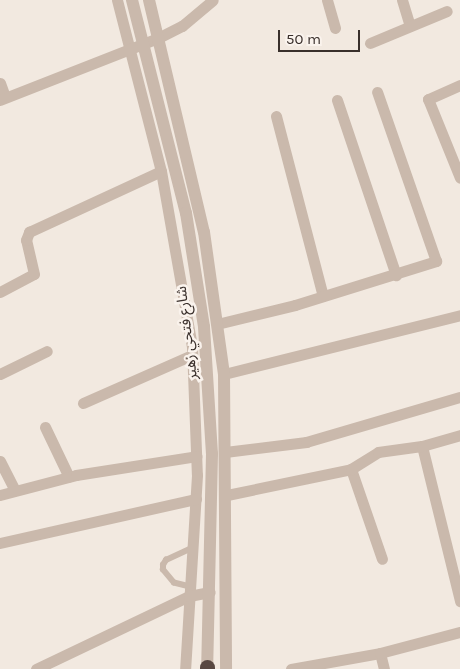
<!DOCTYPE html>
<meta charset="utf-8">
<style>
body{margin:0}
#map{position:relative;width:460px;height:669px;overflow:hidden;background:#f2e9e0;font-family:Karla,"Noto Sans Arabic",sans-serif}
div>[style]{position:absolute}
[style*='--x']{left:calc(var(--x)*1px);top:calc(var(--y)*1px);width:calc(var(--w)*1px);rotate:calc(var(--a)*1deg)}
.service>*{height:5.5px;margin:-2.75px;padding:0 2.75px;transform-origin:2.75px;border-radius:2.75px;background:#cab9ac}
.minor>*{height:11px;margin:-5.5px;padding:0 5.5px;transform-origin:5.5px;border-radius:5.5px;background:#cab9ac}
.tertiary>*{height:12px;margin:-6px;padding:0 6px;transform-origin:6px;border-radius:6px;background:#cab9ac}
.motorway>*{height:15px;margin:-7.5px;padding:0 7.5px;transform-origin:7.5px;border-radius:7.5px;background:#594842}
span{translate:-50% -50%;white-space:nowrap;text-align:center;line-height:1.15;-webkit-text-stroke:5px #faf3ed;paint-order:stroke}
.street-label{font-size:15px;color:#392f2b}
.scale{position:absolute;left:278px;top:30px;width:82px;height:22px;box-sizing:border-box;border:2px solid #392f2b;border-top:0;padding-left:6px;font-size:15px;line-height:18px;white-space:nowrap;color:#392f2b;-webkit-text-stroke:4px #faf3ed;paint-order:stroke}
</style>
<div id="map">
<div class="service">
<i style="--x:190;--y:587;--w:16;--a:-166"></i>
<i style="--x:174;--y:583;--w:17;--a:-130"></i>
<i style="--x:163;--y:570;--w:5;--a:-90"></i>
<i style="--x:163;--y:565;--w:6;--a:-59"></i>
<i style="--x:166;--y:560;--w:31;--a:-25"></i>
</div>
<div class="minor">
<i style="--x:117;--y:0;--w:177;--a:75.6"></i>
<i style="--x:161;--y:171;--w:179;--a:80"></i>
<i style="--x:192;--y:347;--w:128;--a:87.8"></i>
<i style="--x:197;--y:475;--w:194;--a:93.5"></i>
<i style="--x:327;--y:0;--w:29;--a:74"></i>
<i style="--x:402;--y:0;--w:27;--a:73"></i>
<i style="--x:370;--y:43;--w:83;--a:-22.6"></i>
<i style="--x:0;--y:83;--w:15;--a:70"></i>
<i style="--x:460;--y:85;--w:35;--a:156"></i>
<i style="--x:428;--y:99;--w:85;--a:67.9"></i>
<i style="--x:0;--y:100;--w:170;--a:-21.4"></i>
<i style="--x:158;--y:38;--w:27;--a:-27"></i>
<i style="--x:182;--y:26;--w:40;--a:-40"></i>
<i style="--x:337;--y:100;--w:185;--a:71.4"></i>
<i style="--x:276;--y:116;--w:186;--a:75.4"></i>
<i style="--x:0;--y:292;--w:38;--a:-28"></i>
<i style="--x:34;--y:274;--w:35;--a:-103"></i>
<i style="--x:26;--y:240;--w:9;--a:-69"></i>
<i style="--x:29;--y:232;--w:145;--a:-24.8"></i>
<i style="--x:217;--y:324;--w:80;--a:-13.7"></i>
<i style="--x:295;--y:305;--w:148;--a:-17.3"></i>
<i style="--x:436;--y:261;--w:179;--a:-109.2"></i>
<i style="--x:0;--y:374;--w:52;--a:-26.1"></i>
<i style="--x:224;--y:374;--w:243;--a:-14"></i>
<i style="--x:83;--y:403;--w:119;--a:-23.8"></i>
<i style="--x:45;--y:427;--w:55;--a:64.4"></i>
<i style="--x:422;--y:446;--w:160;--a:76.2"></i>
<i style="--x:225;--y:452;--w:82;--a:-7"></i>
<i style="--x:306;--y:442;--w:160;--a:-16.3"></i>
<i style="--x:0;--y:461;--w:33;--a:63"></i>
<i style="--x:351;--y:469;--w:95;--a:71"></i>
<i style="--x:0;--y:495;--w:79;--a:-14.7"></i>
<i style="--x:76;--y:475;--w:122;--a:-8.9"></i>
<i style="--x:227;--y:495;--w:127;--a:-11.8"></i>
<i style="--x:351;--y:469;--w:32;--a:-32"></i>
<i style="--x:378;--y:452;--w:44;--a:-7.8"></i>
<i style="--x:422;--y:446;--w:40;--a:-16"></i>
<i style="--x:0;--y:543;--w:201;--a:-12.7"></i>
<i style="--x:380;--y:653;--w:16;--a:76"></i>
<i style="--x:36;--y:669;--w:170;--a:-25.5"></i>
<i style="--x:189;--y:596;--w:21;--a:-11"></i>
<i style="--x:291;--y:669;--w:90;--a:-10.2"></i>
<i style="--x:380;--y:653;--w:83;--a:-14.7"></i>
</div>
<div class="tertiary">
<i style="--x:132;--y:0;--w:220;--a:75.8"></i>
<i style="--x:186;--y:213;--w:115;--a:81"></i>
<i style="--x:204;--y:327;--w:127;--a:86.4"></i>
<i style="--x:212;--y:454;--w:215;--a:91.3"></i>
<i style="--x:149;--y:0;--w:238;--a:76.7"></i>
<i style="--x:204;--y:232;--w:143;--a:82"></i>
<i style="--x:224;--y:374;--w:295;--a:89.6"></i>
</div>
<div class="motorway">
<i style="--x:207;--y:669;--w:2;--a:-90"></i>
</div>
<div class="street-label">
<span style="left:187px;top:333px;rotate:-97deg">شارع فتحي زهير</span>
</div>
<div class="scale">50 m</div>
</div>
